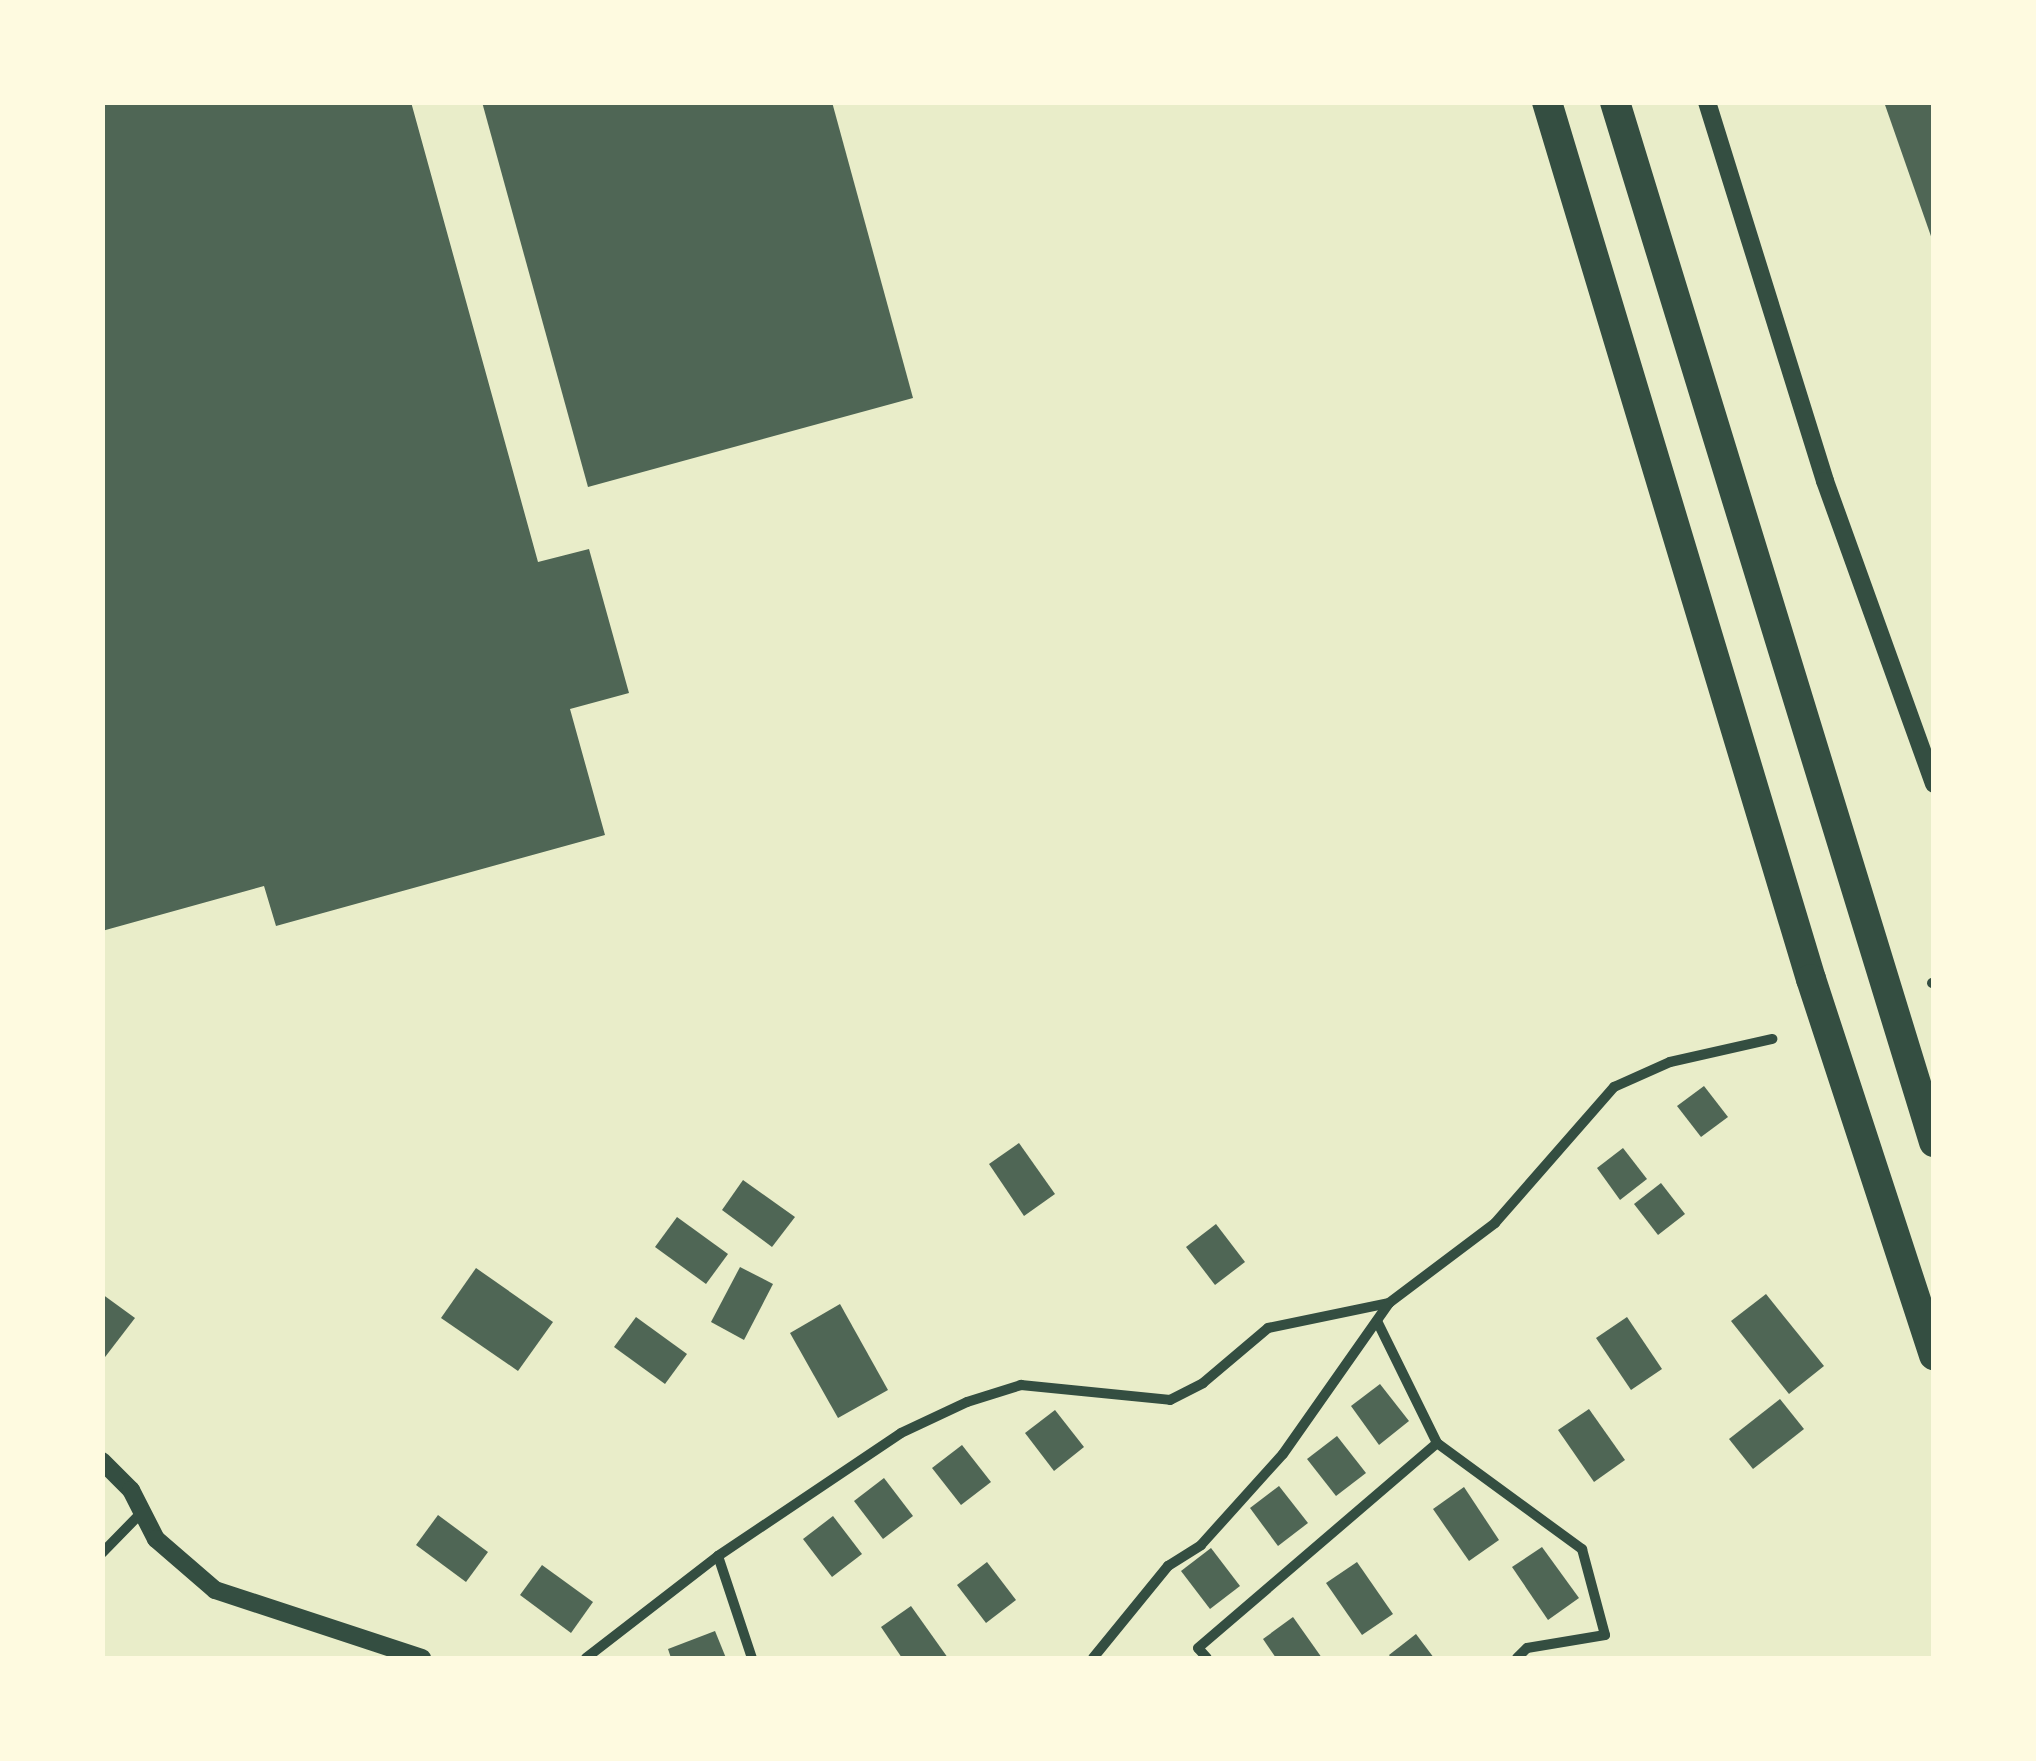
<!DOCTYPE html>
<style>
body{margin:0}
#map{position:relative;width:2036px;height:1761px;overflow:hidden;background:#e9edc9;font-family:"Work Sans",sans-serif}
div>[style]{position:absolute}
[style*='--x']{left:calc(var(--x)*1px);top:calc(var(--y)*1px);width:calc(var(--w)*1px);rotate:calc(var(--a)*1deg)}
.building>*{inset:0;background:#4f6655}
.minor>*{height:10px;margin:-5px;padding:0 5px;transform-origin:5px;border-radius:5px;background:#344e41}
.tertiary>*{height:18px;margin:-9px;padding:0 9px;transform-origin:9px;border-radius:9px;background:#344e41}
.motorway>*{height:30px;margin:-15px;padding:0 15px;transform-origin:15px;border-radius:15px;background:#344e41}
span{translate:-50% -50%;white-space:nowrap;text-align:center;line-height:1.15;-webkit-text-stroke:8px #fefae0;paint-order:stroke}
.frame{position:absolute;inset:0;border:105px solid #fefae0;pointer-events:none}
</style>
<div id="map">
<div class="building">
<i style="clip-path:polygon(102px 102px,411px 102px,538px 562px,589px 549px,629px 693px,570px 709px,605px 835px,276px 926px,264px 886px,102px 931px)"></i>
<i style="clip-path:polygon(482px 102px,832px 102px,913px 398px,588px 487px)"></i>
<i style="clip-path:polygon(1884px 102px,1934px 102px,1934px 242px,1933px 242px)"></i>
<i style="clip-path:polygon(1704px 1086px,1728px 1117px,1701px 1137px,1677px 1106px)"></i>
<i style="clip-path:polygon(1019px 1143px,1055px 1194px,1024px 1216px,989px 1164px)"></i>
<i style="clip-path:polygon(1623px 1148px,1647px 1179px,1620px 1200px,1597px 1168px)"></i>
<i style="clip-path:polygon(743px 1180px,795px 1217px,772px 1247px,722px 1210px)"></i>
<i style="clip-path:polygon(1661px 1183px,1685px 1214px,1658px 1235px,1634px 1204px)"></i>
<i style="clip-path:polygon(677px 1217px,728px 1254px,706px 1284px,655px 1247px)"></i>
<i style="clip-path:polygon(1216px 1224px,1245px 1262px,1215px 1285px,1186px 1247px)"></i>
<i style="clip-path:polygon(740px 1267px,773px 1284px,744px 1340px,711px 1322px)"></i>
<i style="clip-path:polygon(476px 1268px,553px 1322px,518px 1371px,441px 1318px)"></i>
<i style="clip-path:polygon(102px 1294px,135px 1318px,102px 1361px)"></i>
<i style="clip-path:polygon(1766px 1294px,1824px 1366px,1789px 1394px,1731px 1321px)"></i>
<i style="clip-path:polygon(840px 1304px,888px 1390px,838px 1418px,790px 1333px)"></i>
<i style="clip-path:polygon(636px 1317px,687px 1354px,665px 1384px,614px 1347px)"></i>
<i style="clip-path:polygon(1627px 1317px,1662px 1369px,1631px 1390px,1596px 1338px)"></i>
<i style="clip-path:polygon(1380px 1384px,1409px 1421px,1379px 1445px,1351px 1406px)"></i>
<i style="clip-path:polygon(1780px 1399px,1804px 1429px,1753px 1469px,1729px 1439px)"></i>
<i style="clip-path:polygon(1589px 1409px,1625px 1460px,1594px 1482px,1558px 1430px)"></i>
<i style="clip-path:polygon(1055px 1410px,1084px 1447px,1054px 1471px,1025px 1433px)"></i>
<i style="clip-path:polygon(1337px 1436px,1366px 1473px,1336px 1496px,1307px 1459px)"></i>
<i style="clip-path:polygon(962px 1445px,991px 1482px,961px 1505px,932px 1468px)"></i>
<i style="clip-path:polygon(884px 1478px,913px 1516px,883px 1539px,854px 1501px)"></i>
<i style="clip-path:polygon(1279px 1486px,1308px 1523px,1278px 1546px,1250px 1508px)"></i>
<i style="clip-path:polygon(1464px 1487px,1499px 1540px,1469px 1561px,1433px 1509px)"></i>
<i style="clip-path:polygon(438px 1515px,488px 1552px,466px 1582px,416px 1545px)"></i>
<i style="clip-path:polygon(833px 1516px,862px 1554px,832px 1577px,803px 1539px)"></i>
<i style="clip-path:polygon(1542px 1547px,1579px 1598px,1548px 1620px,1512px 1567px)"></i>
<i style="clip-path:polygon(1211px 1548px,1240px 1586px,1210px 1609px,1181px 1571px)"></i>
<i style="clip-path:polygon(987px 1562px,1016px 1600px,986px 1623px,957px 1585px)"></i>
<i style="clip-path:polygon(1357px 1562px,1393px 1614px,1362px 1635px,1326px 1583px)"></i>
<i style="clip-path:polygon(542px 1565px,593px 1602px,571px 1633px,520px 1595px)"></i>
<i style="clip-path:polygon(911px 1606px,948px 1658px,902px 1658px,881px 1627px)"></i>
<i style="clip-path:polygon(1293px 1617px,1322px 1658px,1276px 1658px,1263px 1639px)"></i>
<i style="clip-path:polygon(715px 1631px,726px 1658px,671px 1658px,668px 1649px)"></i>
<i style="clip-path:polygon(1416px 1634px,1434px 1658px,1391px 1658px,1389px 1655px)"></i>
</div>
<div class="minor">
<i style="--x:1932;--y:983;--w:2;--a:-27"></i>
<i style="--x:1377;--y:1321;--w:136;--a:63.8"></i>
<i style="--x:1437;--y:1443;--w:180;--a:36.2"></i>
<i style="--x:1582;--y:1549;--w:89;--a:75"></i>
<i style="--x:1605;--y:1635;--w:79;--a:170.5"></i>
<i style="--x:1527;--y:1648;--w:14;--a:135"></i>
<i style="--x:102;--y:1553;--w:57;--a:-45.7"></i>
<i style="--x:718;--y:1556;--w:220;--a:-33.9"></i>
<i style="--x:901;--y:1433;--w:73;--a:-25.2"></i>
<i style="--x:967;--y:1402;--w:57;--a:-17.5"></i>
<i style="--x:1021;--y:1385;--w:150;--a:5.7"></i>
<i style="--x:1170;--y:1400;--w:37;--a:-27"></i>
<i style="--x:1203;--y:1383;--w:85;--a:-40.2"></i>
<i style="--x:1268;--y:1328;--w:124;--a:-11.7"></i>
<i style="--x:1389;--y:1303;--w:133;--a:-37"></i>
<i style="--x:1495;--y:1223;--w:181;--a:-48.8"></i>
<i style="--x:1614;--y:1087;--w:61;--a:-24.1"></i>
<i style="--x:1670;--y:1062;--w:105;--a:-12.7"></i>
<i style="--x:586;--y:1658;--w:167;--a:-37.7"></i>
<i style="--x:718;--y:1556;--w:108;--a:71.6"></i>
<i style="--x:1093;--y:1658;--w:119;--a:-50.8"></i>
<i style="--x:1168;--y:1566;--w:39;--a:-32"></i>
<i style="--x:1201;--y:1545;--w:122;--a:-48"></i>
<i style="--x:1283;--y:1454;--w:184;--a:-54.9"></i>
<i style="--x:1207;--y:1658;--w:13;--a:-132"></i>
<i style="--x:1198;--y:1648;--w:315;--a:-40.6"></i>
</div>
<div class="tertiary">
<i style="--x:1707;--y:102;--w:397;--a:72.7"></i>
<i style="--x:1825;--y:481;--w:322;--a:70.2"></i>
<i style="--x:102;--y:1461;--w:41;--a:45"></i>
<i style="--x:131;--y:1490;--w:55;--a:63"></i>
<i style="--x:156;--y:1539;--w:78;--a:40.8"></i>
<i style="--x:215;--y:1590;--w:218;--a:18.2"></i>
</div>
<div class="motorway">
<i style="--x:1547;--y:102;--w:916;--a:73.25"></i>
<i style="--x:1811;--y:979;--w:396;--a:71.9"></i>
<i style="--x:1615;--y:102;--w:1088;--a:72.95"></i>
</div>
<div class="frame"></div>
</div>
